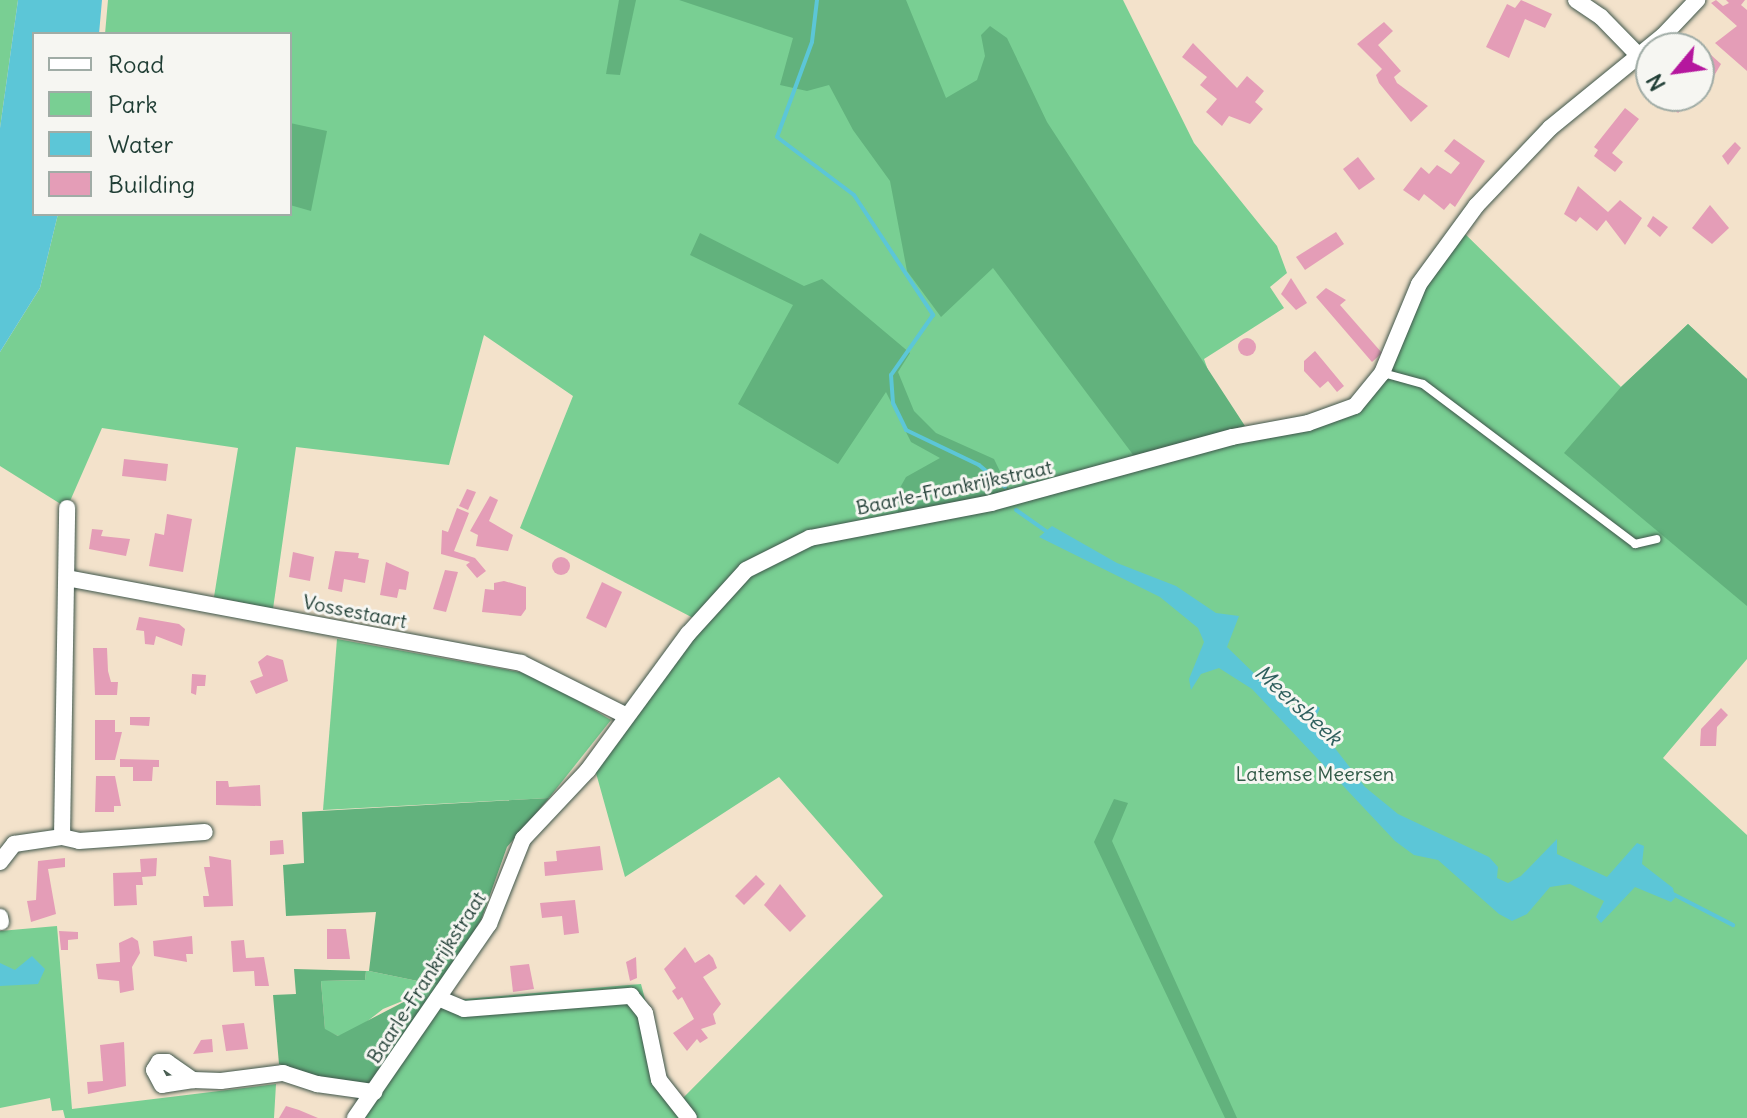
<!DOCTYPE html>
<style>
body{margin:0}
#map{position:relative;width:1747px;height:1118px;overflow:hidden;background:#f3e2cb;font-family:Delius,sans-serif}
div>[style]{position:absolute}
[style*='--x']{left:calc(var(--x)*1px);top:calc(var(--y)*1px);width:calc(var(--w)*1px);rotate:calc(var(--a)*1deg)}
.green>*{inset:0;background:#79cf93}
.forest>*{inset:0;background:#62b27d}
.water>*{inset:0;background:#5cc6d7}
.stream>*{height:4px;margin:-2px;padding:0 2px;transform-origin:2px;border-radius:2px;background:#5cc6d7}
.building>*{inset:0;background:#e49db7}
.round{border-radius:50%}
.roads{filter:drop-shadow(0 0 2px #3f564b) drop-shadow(0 0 2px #3f564b)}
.service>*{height:8px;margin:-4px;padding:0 4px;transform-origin:4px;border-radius:4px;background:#fff}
.minor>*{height:16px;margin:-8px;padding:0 8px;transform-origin:8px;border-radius:8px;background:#fff}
span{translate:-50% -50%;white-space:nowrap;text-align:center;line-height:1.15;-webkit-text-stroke:6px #f6f6f2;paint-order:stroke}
.street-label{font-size:20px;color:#1f3d34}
.park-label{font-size:20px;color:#315a47}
.water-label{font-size:22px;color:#2e5f5d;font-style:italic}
.legend{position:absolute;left:32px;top:32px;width:260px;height:184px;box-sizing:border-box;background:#f6f6f2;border:2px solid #a0aca6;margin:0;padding:10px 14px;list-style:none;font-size:24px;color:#1f3d34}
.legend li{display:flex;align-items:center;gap:16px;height:40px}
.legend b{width:40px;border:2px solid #a0aca6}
.north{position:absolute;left:1635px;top:32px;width:80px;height:80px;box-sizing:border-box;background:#f6f6f2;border:2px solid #a0aca6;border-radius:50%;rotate:241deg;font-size:22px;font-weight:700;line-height:32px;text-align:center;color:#1f3d34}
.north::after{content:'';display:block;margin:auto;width:28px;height:36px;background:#b5179e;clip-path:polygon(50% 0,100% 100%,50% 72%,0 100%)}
</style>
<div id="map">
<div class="green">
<i style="clip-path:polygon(0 0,18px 0,0 128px)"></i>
<i style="clip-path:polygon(108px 0,1123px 0,1194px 143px,1277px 246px,1287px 273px,1270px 287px,1284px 308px,1204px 359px,1232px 437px,1355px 406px,1459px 228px,1621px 387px,1688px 324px,1747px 379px,1747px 659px,1663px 758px,1747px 835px,1747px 1118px,359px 1118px,441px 1001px,641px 984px,665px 1075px,682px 1099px,883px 896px,779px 777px,625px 877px,596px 773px,588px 770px,699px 621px,520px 528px,573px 396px,484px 335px,449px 465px,296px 447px,273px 609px,214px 597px,238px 448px,102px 428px,67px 508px,0 466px,0 352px,40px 288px,58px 214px,290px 214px,290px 34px,105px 34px)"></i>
<i style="clip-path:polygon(337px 639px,536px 675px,611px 720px,549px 798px,323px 810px)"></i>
<i style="clip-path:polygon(57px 926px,72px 1109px,276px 1084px,274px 1118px,65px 1118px,63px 1110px,52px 1111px,50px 1098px,0 1108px,0 931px)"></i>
<i style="clip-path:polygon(366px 971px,369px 971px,442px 986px,430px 1003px,417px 995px,383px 1009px,351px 1034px,338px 1036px,325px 1030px,321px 981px,365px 980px)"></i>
</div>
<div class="forest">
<i style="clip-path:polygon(619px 0,636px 0,620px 75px,606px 74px)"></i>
<i style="clip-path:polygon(679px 0,906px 0,946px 98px,977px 80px,985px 56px,981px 35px,990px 26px,1007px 38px,1047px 122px,1245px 426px,1134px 456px,993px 268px,941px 317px,907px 271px,890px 181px,853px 130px,829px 85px,807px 91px,780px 85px,793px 38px)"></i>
<i style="clip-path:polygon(290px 123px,327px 131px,311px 211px,290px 205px)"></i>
<i style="clip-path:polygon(700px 233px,804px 286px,822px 279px,910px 353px,898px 372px,914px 411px,936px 433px,994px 459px,1010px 492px,898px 514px,897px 493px,906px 477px,940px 458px,911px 442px,886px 392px,838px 464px,738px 404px,793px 305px,690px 255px)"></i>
<i style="clip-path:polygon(1688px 324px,1747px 379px,1747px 606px,1564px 453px,1621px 387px)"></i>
<i style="clip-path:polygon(549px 798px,507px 847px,481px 920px,442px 986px,369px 971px,376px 912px,286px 916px,283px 865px,304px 863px,302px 812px)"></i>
<i style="clip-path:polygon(1114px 799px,1128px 803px,1112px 841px,1237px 1118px,1225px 1118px,1094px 842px)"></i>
<i style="clip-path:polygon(294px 969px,366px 971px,365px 980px,321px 981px,325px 1029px,338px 1036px,417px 995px,425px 994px,430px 1003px,373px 1081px,364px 1085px,312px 1076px,279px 1064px,273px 995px,296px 994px)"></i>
</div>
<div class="water">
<i style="clip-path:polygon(18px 0,102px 0,99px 34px,34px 34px,34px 214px,58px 214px,40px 288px,0 352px,0 128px)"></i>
<i style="clip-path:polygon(1052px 526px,1117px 563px,1176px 586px,1216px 613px,1239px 616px,1227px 647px,1295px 713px,1315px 705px,1320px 708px,1314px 721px,1365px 787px,1398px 814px,1489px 857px,1498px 867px,1497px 878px,1508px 883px,1521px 876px,1557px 839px,1557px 854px,1607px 877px,1637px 843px,1644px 846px,1642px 864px,1673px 888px,1675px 898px,1671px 902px,1635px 887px,1601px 923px,1596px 917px,1604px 901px,1570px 884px,1550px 887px,1527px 914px,1512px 921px,1499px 914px,1438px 860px,1414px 855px,1395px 841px,1252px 689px,1219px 668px,1201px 674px,1191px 690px,1189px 679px,1204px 642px,1198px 628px,1160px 597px,1039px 537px)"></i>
<i style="clip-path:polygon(32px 956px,45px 969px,38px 984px,0 986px,0 963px,15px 970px)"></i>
</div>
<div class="stream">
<i style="--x:817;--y:0;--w:42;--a:96.8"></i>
<i style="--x:812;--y:42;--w:101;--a:110.2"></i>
<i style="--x:777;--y:137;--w:96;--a:37"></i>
<i style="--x:854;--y:195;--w:144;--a:56.6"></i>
<i style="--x:933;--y:315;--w:73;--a:125"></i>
<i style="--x:891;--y:375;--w:28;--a:86"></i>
<i style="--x:893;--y:403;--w:30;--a:64"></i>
<i style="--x:906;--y:430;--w:81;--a:25.6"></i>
<i style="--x:979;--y:465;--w:34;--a:40"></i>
<i style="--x:1016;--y:510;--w:38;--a:35"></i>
<i style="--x:1671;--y:893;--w:70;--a:27.3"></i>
</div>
<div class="building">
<i style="clip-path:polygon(1521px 0,1552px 14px,1545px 28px,1525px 19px,1509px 58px,1486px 47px,1507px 4px,1515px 8px)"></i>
<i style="clip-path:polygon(1716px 0,1723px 6px,1729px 3px,1726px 0,1745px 0,1741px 5px,1747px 10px,1747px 71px,1715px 43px,1737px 26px,1711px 3px)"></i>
<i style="clip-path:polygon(1384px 22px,1393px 31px,1378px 45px,1401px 71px,1394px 77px,1397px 83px,1428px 106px,1411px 122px,1379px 83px,1376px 75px,1382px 69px,1357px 44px)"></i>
<i style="clip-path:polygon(1193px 43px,1237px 88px,1247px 76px,1264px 91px,1255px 102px,1263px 109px,1250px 124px,1229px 116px,1222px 126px,1206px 112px,1217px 99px,1200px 85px,1207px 77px,1182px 57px)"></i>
<i style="clip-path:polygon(1701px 46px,1721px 64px,1711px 81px,1699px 75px)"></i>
<i style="clip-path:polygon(1659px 96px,1687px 96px,1691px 99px,1678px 113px)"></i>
<i style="clip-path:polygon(1625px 108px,1639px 119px,1612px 153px,1623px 162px,1615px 172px,1594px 156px,1598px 150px,1594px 147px)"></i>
<i style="clip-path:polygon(1454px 139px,1485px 161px,1455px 207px,1450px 203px,1444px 210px,1424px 194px,1419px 201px,1403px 190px,1421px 167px,1429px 174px,1437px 165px,1451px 174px,1460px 163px,1444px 151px)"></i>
<i style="clip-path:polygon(1735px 142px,1741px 148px,1728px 165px,1722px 156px)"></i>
<i style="clip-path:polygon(1358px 157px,1375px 179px,1359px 190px,1343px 169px)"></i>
<i style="clip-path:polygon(1578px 186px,1608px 212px,1620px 200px,1642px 218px,1625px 245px,1606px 220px,1597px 231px,1580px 217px,1576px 222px,1564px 214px)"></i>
<i style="clip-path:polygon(1710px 205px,1729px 228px,1712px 244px,1692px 228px)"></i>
<i style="clip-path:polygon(1653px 216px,1668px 227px,1660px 237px,1647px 226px)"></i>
<i style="clip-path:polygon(1336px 232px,1344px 244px,1305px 270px,1296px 257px)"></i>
<i style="clip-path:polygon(1291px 278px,1307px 303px,1296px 310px,1281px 294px)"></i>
<i style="clip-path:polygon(1326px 288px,1346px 300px,1340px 305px,1382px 353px,1372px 362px,1316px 297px)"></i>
<i class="round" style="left:1238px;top:338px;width:18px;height:18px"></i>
<i style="clip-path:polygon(1315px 351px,1344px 386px,1337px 392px,1328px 381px,1320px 388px,1304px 371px,1304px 361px)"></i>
<i style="clip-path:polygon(124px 459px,168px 464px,166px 481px,122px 476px)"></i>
<i style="clip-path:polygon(467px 489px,476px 492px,468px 510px,459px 506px)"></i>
<i style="clip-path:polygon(490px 496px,498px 500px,489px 521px,513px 535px,508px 551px,476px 546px,478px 535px,470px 531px)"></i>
<i style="clip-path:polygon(457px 508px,469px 513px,454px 551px,475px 558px,486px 571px,477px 578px,466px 565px,470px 562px,441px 554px,442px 530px,448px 532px)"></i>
<i style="clip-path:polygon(167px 514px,192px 519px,183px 572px,149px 566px,155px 533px,164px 535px)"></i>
<i style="clip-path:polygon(92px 529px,103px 530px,101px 536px,130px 539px,126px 556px,89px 549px)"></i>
<i style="clip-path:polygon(335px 551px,359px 553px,358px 558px,369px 560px,365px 583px,344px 579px,342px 592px,328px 589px)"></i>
<i style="clip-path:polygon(293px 552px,314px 557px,310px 581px,289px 577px)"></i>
<i class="round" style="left:552px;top:557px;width:18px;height:18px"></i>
<i style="clip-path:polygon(386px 562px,409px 572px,406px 590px,399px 589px,397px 598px,380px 595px)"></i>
<i style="clip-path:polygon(445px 570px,458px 572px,446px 612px,433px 609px)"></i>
<i style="clip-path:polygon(504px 581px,526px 587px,526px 609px,521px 616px,482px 612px,485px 589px,494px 590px,494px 583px)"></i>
<i style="clip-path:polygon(602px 582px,622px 592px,606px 628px,586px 618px)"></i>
<i style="clip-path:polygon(139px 617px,179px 624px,185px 629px,182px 646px,156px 636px,154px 645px,145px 644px,144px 631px,136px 630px)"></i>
<i style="clip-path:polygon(93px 648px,107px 648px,108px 671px,111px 682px,118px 682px,117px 695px,95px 695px)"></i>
<i style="clip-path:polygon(267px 655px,283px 660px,288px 681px,256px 694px,250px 681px,263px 676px,258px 662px)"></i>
<i style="clip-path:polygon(192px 674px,206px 675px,205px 686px,197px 686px,196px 695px,191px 693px)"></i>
<i style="clip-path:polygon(1721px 708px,1728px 715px,1717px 727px,1716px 746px,1700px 746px,1701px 729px)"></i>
<i style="clip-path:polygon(130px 717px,150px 717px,149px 726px,130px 725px)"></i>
<i style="clip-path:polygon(95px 720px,115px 720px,115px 732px,122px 732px,115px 760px,95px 760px)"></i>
<i style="clip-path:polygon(120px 759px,159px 760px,159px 767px,153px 767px,152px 781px,133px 781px,133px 767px,120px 767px)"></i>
<i style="clip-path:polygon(96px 776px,115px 776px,121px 806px,114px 806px,114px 812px,95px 812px)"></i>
<i style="clip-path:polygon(216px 781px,228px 781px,229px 787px,260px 785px,261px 806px,216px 805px)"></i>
<i style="clip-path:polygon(283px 840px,284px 854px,270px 855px,270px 841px)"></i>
<i style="clip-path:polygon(600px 846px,603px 870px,545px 876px,544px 862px,557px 861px,556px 851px)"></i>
<i style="clip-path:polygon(209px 856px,231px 860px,233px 906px,204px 907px,203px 896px,209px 896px,204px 867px,210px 867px)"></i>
<i style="clip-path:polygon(65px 858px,65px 867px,48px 869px,56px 914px,31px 922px,27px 901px,36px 900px,38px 861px)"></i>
<i style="clip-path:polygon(157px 858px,156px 876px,142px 877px,143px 885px,136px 885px,137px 905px,114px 906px,113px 873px,141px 872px,140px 859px)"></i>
<i style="clip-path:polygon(756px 875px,765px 884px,744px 905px,735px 896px)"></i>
<i style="clip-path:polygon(780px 884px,806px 916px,790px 932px,764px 905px)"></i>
<i style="clip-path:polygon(575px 900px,579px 933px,564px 935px,562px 916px,542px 918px,540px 903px)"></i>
<i style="clip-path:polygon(327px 929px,346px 929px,350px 959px,327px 959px)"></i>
<i style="clip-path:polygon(59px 931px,78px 932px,78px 939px,68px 940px,68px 950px,61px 950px)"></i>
<i style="clip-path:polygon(192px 936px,193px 954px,186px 954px,187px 962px,154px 956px,153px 941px)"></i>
<i style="clip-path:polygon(132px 937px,138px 941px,140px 953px,132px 967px,134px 990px,120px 993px,119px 981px,98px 979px,96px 964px,120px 962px,119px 943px)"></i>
<i style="clip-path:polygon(244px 940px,246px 958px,264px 957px,269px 986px,255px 986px,254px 971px,233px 972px,231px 941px)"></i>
<i style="clip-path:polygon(685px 947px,695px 963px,709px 954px,713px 958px,717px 968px,703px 977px,721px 1004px,713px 1014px,716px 1024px,701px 1029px,708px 1038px,700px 1043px,697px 1039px,687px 1051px,673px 1033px,694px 1019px,682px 997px,678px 1000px,672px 991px,676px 988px,664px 969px)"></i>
<i style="clip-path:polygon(636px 957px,637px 978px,630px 981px,626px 962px)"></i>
<i style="clip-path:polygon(529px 964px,534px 989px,513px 992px,510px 966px)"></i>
<i style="clip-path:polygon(244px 1023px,248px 1049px,226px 1051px,222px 1025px)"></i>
<i style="clip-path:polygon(212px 1039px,213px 1052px,193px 1054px,201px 1040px)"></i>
<i style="clip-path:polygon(124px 1042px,126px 1086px,88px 1094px,87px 1082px,103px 1081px,100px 1045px)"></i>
<i style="clip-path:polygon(286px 1106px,299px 1110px,318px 1118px,279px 1118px)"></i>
</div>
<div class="roads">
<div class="service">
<i style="--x:1383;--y:373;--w:41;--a:15.4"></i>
<i style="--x:1423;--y:384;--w:266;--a:37"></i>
<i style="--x:1635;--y:544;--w:22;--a:-13"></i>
</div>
<div class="minor">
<i style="--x:1576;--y:0;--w:30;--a:34"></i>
<i style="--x:1601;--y:17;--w:54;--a:45.7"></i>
<i style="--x:67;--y:578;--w:462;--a:10.6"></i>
<i style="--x:521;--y:663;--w:116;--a:26.6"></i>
<i style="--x:62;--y:837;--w:17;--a:13"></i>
<i style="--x:79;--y:841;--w:126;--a:-4.1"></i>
<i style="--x:0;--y:862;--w:23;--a:-52"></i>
<i style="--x:14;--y:844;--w:49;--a:-8.3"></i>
<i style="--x:62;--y:837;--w:329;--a:-89.1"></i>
<i style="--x:0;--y:917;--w:5;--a:79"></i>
<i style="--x:438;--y:998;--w:28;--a:23"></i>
<i style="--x:464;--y:1009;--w:168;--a:-4.5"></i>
<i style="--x:631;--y:996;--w:22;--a:51"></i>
<i style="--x:645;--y:1013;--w:68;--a:78.2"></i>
<i style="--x:659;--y:1080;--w:48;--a:51.7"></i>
<i style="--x:193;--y:1080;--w:31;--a:171"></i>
<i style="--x:162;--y:1085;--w:17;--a:-118"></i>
<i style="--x:154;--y:1070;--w:9;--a:-58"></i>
<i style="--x:159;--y:1062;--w:8;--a:0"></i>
<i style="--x:167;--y:1062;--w:32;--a:35"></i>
<i style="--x:193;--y:1080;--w:28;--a:2"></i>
<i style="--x:221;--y:1081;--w:63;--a:-7.4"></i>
<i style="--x:283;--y:1073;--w:36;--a:18"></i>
<i style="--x:317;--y:1084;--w:58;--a:8"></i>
<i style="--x:355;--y:1118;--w:236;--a:-55.4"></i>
<i style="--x:489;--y:924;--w:92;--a:-68.2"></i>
<i style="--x:523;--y:839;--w:95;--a:-46.7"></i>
<i style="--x:588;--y:770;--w:169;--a:-53.7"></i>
<i style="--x:688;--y:634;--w:86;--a:-47.8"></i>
<i style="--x:746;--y:570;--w:72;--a:-26.6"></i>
<i style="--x:810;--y:538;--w:184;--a:-10.9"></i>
<i style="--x:991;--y:503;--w:250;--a:-15.3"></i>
<i style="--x:1232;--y:437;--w:77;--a:-10.4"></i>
<i style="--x:1308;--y:423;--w:50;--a:-19.9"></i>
<i style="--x:1355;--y:406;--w:43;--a:-50.7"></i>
<i style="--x:1382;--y:373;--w:96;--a:-67.4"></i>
<i style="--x:1419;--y:284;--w:97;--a:-53.8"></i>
<i style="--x:1476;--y:206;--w:108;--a:-46.5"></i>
<i style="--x:1550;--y:128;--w:146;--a:-39.2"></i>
<i style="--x:1663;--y:36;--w:50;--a:-46.6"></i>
</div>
</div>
<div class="street-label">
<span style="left:954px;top:487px;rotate:-12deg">Baarle-Frankrijkstraat</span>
<span style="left:355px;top:611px;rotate:11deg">Vossestaart</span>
<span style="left:426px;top:977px;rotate:-57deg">Baarle-Frankrijkstraat</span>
</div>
<div class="park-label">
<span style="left:1315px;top:773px">Latemse Meersen</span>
</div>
<div class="water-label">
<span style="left:1298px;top:705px;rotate:42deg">Meersbeek</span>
</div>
<ul class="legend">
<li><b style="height:10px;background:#fff"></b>Road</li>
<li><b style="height:22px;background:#79cf93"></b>Park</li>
<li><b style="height:22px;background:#5cc6d7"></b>Water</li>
<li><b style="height:22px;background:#e49db7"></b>Building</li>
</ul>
<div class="north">N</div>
</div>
